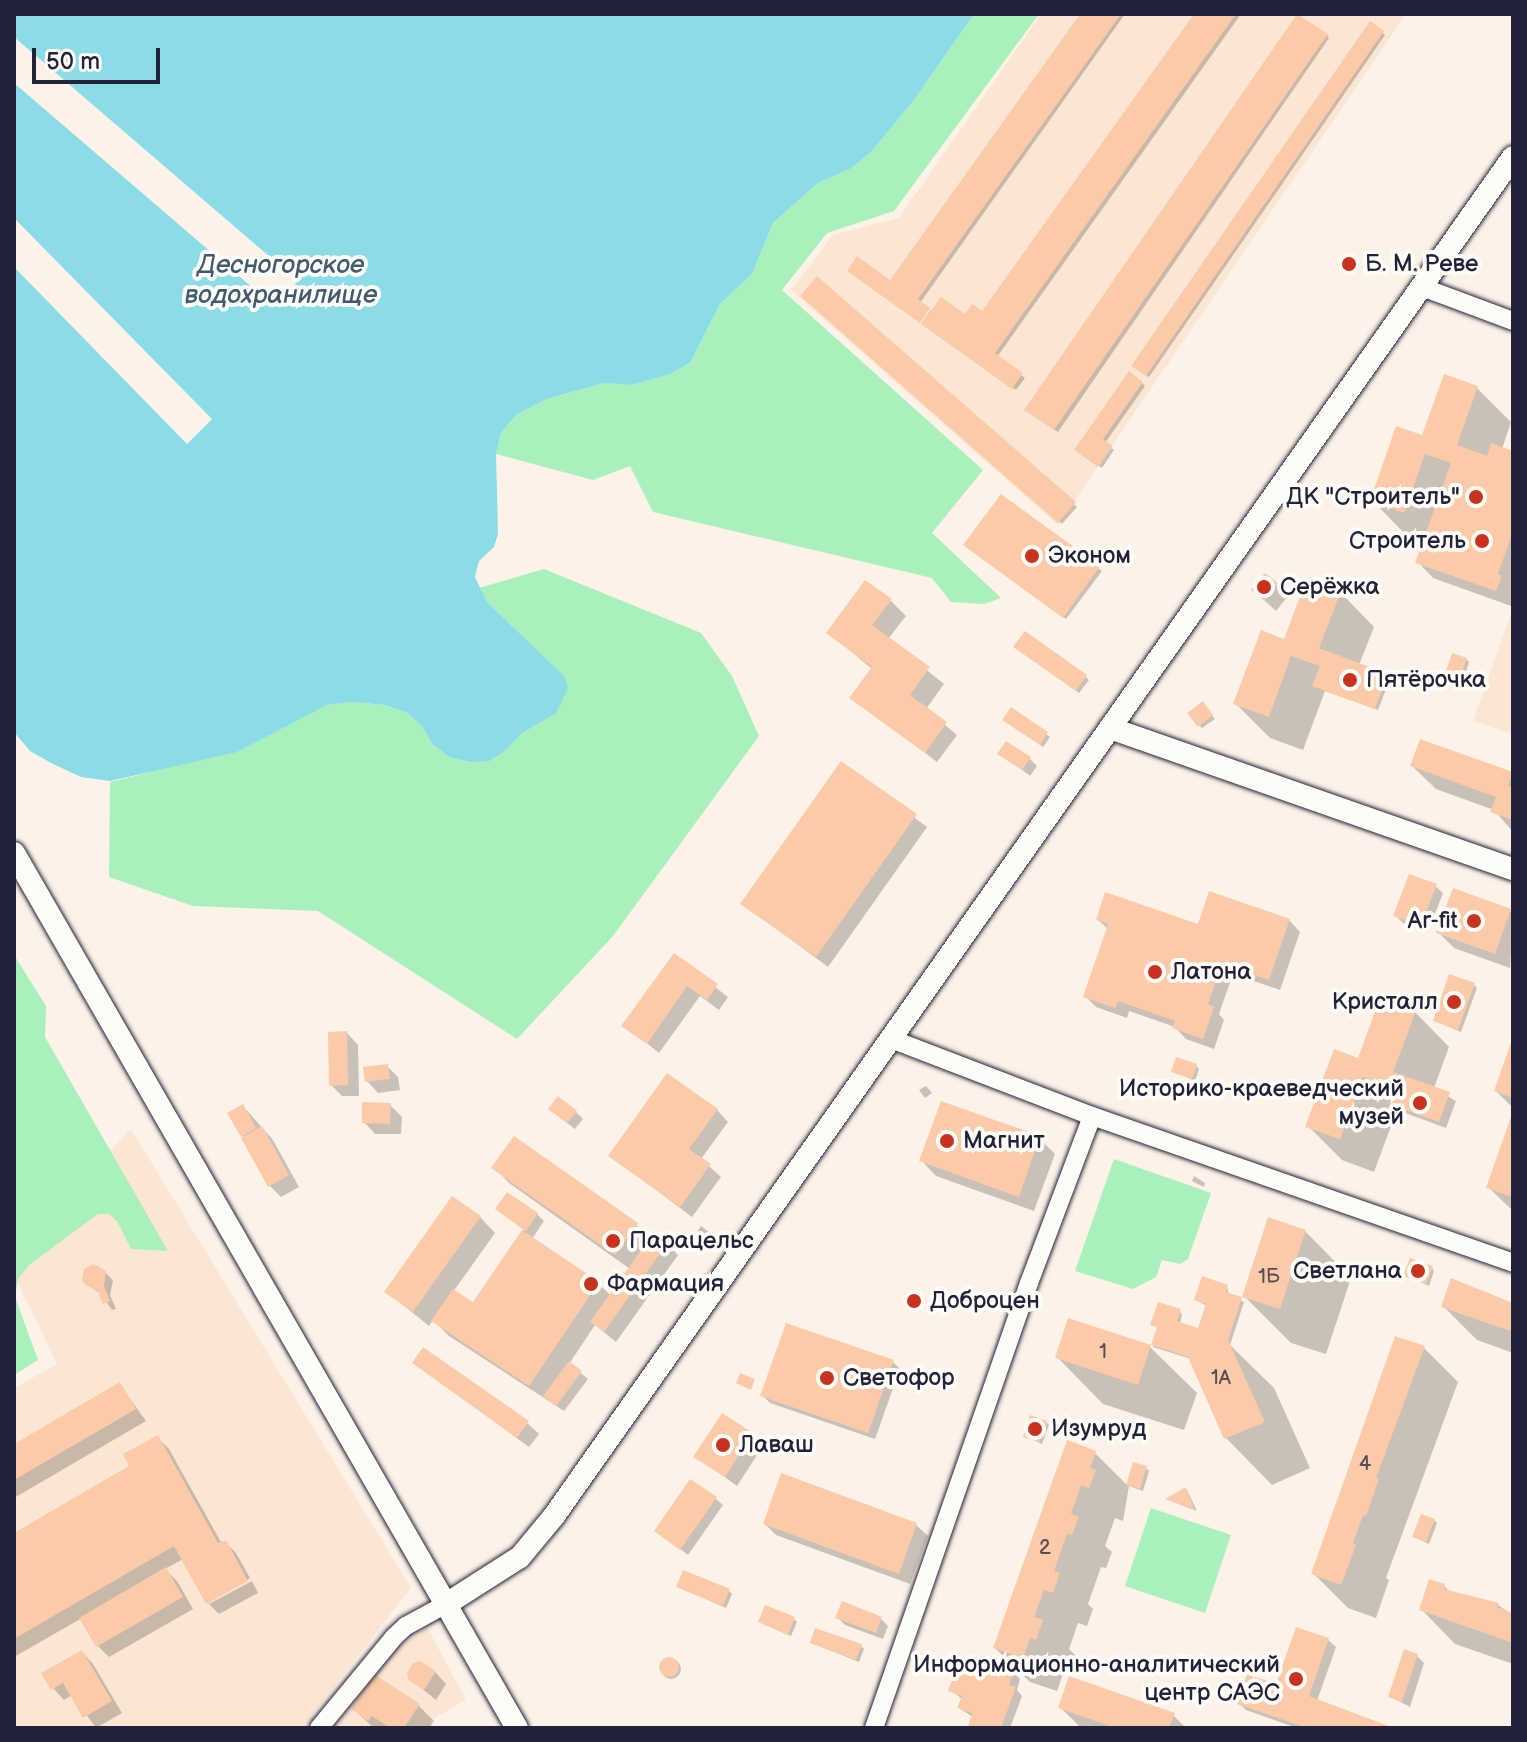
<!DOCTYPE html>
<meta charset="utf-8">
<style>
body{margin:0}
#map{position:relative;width:1527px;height:1742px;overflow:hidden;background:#fcf2e7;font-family:"Balsamiq Sans",sans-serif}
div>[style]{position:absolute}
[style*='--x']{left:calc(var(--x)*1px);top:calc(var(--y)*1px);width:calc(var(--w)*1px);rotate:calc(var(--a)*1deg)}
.built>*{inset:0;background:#fbe6d4}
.green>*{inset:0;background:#a9f0bd}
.water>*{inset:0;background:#8cdce8}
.pier>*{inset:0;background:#fcf2e7}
.shadow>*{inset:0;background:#0003}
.round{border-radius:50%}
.building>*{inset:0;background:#facaa9}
.roads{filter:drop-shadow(0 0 2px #22223b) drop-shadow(0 0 2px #22223b)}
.minor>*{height:18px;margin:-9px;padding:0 9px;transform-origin:9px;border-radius:9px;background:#fdfcf7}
.tertiary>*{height:22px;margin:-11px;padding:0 11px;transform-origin:11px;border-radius:11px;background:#fdfcf7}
.dots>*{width:22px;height:22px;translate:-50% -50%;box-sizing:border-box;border:4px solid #fdfcf7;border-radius:50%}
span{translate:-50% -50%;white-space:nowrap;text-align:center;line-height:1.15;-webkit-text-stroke:8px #fdfcf7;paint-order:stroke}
.number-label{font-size:20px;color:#584c56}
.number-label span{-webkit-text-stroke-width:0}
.poi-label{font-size:24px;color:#22223b}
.left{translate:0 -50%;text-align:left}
.right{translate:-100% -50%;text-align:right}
.water-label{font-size:26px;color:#425a6f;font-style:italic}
.frame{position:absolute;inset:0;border:16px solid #22223b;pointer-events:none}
.scale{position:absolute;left:32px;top:48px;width:128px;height:36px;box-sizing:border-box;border:4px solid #22223b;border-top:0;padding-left:10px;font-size:24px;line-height:28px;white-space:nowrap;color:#22223b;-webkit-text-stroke:6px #fdfcf7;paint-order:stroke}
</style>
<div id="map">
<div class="built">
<i style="clip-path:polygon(1041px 14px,1406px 14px,1058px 525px,791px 290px,833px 235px,899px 218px)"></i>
<i style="clip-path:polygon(1511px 614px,1513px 614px,1513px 734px,1473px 721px)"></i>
<i style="clip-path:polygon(131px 1129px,411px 1588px,311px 1716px,326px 1728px,14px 1728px,14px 1388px,57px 1364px,14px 1275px,14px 1252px)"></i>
<i style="clip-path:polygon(427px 1627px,466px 1700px,429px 1721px,433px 1728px,330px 1728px,372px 1666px)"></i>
</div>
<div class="green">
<i style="clip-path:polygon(974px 14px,1039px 14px,894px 211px,827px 233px,782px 290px,983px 470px,932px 533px,1001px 598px,984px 604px,951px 602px,932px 578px,653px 512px,630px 466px,593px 480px,496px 454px,501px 433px,517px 414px,547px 399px,604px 383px,631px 385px,668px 375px,690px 363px,720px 304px,752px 274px,773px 223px,818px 183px,852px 168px,871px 152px,914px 100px)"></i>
<i style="clip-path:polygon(544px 569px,701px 633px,732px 676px,759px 736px,613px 936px,517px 1039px,318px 911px,193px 906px,109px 877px,110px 782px,143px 774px,303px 717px,327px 705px,351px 702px,385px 705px,407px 713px,422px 726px,432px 744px,449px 757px,470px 762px,505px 751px,564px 677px,487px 602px,479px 588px)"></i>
<i style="clip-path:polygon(14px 955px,46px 1006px,45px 1037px,168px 1251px,131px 1249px,117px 1221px,109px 1214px,98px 1214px,29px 1265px,18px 1279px,15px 1297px,38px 1360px,14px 1375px)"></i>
<i style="clip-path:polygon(1114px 1159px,1211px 1193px,1188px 1259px,1180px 1264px,1162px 1260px,1156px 1277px,1133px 1289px,1075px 1271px)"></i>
<i style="clip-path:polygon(1151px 1508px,1231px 1535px,1205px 1613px,1125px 1586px)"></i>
</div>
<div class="water">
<i style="clip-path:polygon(14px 14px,974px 14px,914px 100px,871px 152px,852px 168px,818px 183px,773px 223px,752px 274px,720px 304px,690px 363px,668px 375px,631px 385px,604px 383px,547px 399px,517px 414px,501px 433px,496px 454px,498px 534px,494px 547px,479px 561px,475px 577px,487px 602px,565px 677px,568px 688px,556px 713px,522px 733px,505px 751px,489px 761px,470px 762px,449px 757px,432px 744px,422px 726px,407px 713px,385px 705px,351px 702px,327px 705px,237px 752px,110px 781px,81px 777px,51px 763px,30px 751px,14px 732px)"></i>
</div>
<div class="pier">
<i style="clip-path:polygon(14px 37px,298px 281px,275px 307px,14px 83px)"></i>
<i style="clip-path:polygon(14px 218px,212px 419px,187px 444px,14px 267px)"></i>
</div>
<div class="shadow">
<i style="clip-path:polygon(1082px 14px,1125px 14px,920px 303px,891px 283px)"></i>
<i style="clip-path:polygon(1196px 14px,1241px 14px,997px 357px,1025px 378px,1016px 390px,922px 323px,930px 311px,965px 317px,982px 314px)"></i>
<i style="clip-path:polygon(1382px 32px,1385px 35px,1149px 377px,1137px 369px)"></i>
<i style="clip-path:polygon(1327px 35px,1329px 38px,1058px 432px,1030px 413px)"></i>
<i style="clip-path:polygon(818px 278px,1077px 507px,1062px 524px,803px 296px)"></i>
<i style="clip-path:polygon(1142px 383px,1145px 386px,1105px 443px,1114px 450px,1102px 468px,1079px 453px)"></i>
<i style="clip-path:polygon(1477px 388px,1511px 422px,1502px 449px,1513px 453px,1511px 606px,1433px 578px,1418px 562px,1425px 541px,1406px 535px,1372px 500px,1423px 438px)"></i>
<i style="clip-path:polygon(1002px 497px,1102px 571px,1066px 619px,969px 548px)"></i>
<i style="clip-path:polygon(1276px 585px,1288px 596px,1276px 611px,1253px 590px)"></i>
<i style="clip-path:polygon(1340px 592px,1374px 627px,1359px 665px,1390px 679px,1378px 710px,1325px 691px,1303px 750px,1270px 738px,1236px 704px,1286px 641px)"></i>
<i style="clip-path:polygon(890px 600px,906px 616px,888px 639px,944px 684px,926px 709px,957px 735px,937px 762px,852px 697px,872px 669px,829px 633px)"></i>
<i style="clip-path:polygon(1019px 650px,1086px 677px,1089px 680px,1079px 693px)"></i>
<i style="clip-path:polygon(1466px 659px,1469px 662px,1462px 684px,1449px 679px,1446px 676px)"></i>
<i style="clip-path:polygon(1205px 707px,1215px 719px,1202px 728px,1200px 726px)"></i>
<i style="clip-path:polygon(1012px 710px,1050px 737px,1043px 747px,1008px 722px)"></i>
<i style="clip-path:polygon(1000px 753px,1030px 759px,1037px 766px,1030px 776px)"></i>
<i style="clip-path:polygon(842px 764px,927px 827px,828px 967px,743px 904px)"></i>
<i style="clip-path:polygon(1412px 766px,1512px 773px,1513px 832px,1494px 810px,1436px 789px)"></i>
<i style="clip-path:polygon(1435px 886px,1443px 893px,1428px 932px,1403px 923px,1396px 916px)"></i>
<i style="clip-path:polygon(1510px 911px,1513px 914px,1510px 968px,1454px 948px,1439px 933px)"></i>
<i style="clip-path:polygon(1098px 920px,1199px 926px,1289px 920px,1300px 932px,1280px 990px,1233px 974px,1219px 1014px,1224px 1020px,1214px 1049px,1186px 1039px,1175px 1027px,1129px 1011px,1127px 1018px,1096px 1007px,1085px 996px,1108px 929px)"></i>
<i style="clip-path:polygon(674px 956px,728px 997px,719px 1010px,700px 996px,659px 1053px,624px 1025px)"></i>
<i style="clip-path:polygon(1474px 985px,1477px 988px,1461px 1032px,1435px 1021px)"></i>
<i style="clip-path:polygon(1415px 1012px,1449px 1047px,1434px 1088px,1456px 1101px,1446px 1128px,1397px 1110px,1374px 1172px,1342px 1160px,1308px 1126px,1360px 1061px)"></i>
<i style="clip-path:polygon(347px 1033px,358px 1045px,359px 1096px,342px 1096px,331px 1085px)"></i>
<i style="clip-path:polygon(1513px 1042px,1513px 1108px,1496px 1091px)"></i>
<i style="clip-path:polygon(387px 1066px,398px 1077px,400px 1090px,378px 1093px,367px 1081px)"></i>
<i style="clip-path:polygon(1196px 1066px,1199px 1069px,1195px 1081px,1173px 1071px)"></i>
<i style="clip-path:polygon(926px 1086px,932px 1093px,925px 1098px,919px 1090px)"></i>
<i style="clip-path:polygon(942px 1103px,1039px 1138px,1055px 1154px,1034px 1211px,936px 1176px,921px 1160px)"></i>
<i style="clip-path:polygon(390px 1105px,402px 1117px,401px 1134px,375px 1134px,364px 1122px)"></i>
<i style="clip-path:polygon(243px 1106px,273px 1140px,299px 1187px,281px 1197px,270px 1186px,230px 1113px)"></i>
<i style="clip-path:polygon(717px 1110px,728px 1122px,701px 1159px,721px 1177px,692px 1217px,611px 1156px)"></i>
<i style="clip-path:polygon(576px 1112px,583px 1119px,575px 1129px,558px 1116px)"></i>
<i style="clip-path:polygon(1513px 1116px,1513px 1211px,1488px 1187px)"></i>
<i style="clip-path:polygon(494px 1167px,636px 1225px,651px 1240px,667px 1244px,678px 1255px,616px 1342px,595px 1325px,569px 1364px,588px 1379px,564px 1411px,449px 1336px,433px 1320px,429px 1326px,387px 1292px,480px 1217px,495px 1233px,453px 1292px,474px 1305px,524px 1230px,497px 1209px,537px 1214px,544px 1221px,532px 1239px,598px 1283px,611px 1296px,630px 1269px,509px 1183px)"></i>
<i style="clip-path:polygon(1194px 1176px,1205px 1183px,1204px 1187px,1192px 1181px)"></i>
<i style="clip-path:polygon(701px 1226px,710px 1233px,704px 1242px,695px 1235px)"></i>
<i style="clip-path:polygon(1305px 1231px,1351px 1278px,1326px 1354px,1291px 1343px,1244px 1296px)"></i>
<i style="clip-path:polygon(98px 1266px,113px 1280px,110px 1295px,116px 1309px,112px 1310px,101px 1294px,87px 1284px,86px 1271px)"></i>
<i style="clip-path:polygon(1432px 1268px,1434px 1271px,1429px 1286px,1405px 1275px)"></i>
<i style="clip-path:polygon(1227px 1287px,1229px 1295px,1244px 1302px,1230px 1345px,1274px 1388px,1310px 1468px,1272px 1485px,1226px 1438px,1191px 1359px,1153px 1347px,1159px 1328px,1152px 1324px,1179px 1311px,1182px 1314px,1180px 1324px,1199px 1330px,1207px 1306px,1196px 1300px)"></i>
<i style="clip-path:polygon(1513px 1305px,1513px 1353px,1477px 1340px,1443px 1306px)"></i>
<i style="clip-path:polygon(1150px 1347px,1197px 1393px,1184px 1430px,1103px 1404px,1057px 1357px)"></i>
<i style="clip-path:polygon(1424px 1348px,1458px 1382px,1386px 1578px,1389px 1580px,1376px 1618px,1348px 1608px,1314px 1574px)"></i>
<i style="clip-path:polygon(893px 1362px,900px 1369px,875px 1439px,770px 1403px,763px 1396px)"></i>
<i style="clip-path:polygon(414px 1363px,527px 1423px,539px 1434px,529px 1447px)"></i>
<i style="clip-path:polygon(120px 1385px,146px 1421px,14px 1498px,14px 1446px)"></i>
<i style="clip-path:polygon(1046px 1422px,1049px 1425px,1042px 1444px,1025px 1436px)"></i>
<i style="clip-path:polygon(752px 1435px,763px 1446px,737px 1486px,696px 1456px)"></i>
<i style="clip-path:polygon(158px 1438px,169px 1449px,222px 1544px,225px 1542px,236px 1553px,250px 1578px,208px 1603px,183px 1559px,165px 1569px,177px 1581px,193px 1609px,109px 1657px,98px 1646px,82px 1618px,14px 1657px,14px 1535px,132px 1467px)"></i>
<i style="clip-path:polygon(1095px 1453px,1127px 1485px,1146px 1468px,1149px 1471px,1143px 1491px,1129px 1486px,1123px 1521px,1115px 1518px,1105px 1546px,1112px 1552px,1106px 1568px,1101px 1567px,1088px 1604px,1093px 1609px,1087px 1626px,1078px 1623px,1069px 1649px,1076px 1656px,1070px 1673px,1064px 1671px,1057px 1691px,1030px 1682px,995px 1648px)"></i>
<i style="clip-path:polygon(1186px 1491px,1189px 1494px,1197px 1511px,1166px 1499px)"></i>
<i style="clip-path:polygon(715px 1498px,723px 1505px,688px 1555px,656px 1531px)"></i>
<i style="clip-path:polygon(1434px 1520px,1437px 1523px,1429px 1544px,1414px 1537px)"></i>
<i style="clip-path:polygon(765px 1524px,916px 1525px,928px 1536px,910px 1584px,776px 1535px)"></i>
<i style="clip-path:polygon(252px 1581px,258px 1593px,219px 1614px,209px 1604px)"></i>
<i style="clip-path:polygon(1444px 1586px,1450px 1592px,1498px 1605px,1513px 1615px,1513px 1664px,1455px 1644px,1421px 1609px)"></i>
<i style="clip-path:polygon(678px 1587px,729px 1591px,732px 1594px,726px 1608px)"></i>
<i style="clip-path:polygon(838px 1618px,881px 1619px,888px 1626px,883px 1639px,845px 1625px)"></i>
<i style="clip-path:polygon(794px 1619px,797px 1622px,791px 1636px,760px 1622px)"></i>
<i style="clip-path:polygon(1328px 1640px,1336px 1647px,1317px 1701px,1394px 1728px,1297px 1728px,1246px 1710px,1239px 1703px,1277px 1687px)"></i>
<i style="clip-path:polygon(812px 1643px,861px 1646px,864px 1649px,859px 1662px)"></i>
<i style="clip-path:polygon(82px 1652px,93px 1664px,122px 1713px,96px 1728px,72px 1695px,64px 1700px,53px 1688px)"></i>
<i style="clip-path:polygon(1417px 1656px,1424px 1663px,1410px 1707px,1391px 1697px)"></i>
<i style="clip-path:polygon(962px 1658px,1013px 1672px,1020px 1679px,1017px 1690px,1022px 1696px,1010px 1728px,970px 1726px,973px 1717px,959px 1708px,962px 1699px,951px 1690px)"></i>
<i class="round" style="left:661px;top:1659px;width:20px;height:20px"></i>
<i style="clip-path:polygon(435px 1672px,446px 1684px,436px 1700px,410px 1679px)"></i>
<i style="clip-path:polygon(418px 1705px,434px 1721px,429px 1728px,374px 1728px,353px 1709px)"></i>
<i style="clip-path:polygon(1060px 1707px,1173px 1715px,1186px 1728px,1081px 1728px)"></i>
</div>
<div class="building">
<i style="clip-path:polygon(1080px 14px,1121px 14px,918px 299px,930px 308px,920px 323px,847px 271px,857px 256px,890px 280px)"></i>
<i style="clip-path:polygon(1194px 14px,1236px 14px,995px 353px,1023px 373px,1012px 389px,921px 324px,941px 297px,965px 314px,972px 304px,982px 311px)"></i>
<i style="clip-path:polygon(1297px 14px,1328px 34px,1054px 430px,1024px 410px)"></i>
<i style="clip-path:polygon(1370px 21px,1384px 31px,1146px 376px,1131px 366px)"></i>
<i style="clip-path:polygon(817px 276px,1076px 502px,1058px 523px,800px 296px)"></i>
<i style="clip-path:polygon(1129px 371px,1143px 382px,1103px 439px,1113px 446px,1098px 467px,1074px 450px)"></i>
<i style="clip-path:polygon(1444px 374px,1478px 386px,1457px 445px,1487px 456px,1491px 443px,1513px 451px,1513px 531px,1498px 574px,1502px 576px,1496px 591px,1415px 563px,1451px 463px,1425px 454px,1404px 513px,1370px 501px,1396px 426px,1422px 435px)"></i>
<i style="clip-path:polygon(1001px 494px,1100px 566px,1063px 618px,963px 545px)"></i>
<i style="clip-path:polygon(1265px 573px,1278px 583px,1264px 601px,1251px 590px)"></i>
<i style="clip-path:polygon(1307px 578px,1341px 591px,1319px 648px,1388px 674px,1375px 709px,1312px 686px,1320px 666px,1291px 656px,1269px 717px,1233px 704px,1261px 630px,1284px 639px)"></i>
<i style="clip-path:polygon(865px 580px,892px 599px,872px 625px,930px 667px,910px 695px,947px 722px,925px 753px,849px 698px,872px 667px,826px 633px)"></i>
<i style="clip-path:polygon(1025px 631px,1087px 675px,1076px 691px,1013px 647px)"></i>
<i style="clip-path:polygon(1452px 653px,1467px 658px,1459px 682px,1444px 677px)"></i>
<i style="clip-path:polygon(1203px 701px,1213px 715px,1198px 727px,1187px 713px)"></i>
<i style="clip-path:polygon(1011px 707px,1048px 732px,1040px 745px,1002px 720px)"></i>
<i style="clip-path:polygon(1420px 739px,1513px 772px,1508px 786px,1513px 788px,1513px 820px,1490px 812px,1496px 797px,1410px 766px)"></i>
<i style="clip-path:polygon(1006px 741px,1031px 757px,1022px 770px,997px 754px)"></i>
<i style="clip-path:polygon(841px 761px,917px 814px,816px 957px,740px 904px)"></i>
<i style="clip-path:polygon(1409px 874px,1437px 884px,1421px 926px,1393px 916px)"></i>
<i style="clip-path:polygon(1453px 888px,1511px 909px,1495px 954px,1436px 933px)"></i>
<i style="clip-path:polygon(1209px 891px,1290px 919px,1269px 980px,1222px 964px,1208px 1004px,1214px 1007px,1203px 1039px,1172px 1028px,1175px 1021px,1118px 1001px,1115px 1008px,1083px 997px,1108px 924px,1096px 920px,1105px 892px,1198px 924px)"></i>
<i style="clip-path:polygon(674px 953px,718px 984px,707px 1000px,687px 986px,647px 1044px,621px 1026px)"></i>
<i style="clip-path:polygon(1449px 974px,1475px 983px,1458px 1030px,1433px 1021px)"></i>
<i style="clip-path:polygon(1380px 998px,1416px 1011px,1393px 1072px,1450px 1092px,1439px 1122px,1389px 1104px,1396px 1083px,1390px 1081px,1388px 1086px,1363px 1077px,1340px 1139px,1305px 1127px,1334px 1049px,1358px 1058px)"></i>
<i style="clip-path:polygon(347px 1031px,348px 1085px,329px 1086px,328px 1032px)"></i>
<i style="clip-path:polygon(1513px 1037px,1513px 1098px,1494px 1091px)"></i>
<i style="clip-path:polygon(1176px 1057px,1197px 1064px,1192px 1079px,1171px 1072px)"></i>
<i style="clip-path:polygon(388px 1064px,390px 1079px,365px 1082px,363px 1067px)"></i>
<i style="clip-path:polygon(667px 1073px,718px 1109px,689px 1149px,711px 1164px,680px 1207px,608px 1156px)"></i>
<i style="clip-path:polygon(558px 1096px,577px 1111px,567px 1123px,548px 1109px)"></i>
<i style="clip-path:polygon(941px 1101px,1040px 1136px,1019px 1197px,919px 1161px)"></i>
<i style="clip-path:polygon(362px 1102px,391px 1103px,390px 1124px,362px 1123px)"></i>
<i style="clip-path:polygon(243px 1104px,256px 1128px,241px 1137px,227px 1113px)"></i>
<i style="clip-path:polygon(1513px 1111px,1513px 1197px,1486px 1188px)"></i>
<i style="clip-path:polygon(262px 1126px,289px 1175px,268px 1187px,241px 1138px)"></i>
<i style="clip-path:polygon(514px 1136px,638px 1223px,615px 1255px,491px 1168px)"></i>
<i style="clip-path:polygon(507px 1192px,538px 1213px,526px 1231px,495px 1209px)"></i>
<i style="clip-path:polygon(452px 1196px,481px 1216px,413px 1312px,384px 1292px)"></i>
<i style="clip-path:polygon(1268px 1217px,1306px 1230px,1280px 1309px,1242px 1297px)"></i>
<i style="clip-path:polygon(522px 1230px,599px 1282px,529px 1386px,431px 1321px,453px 1289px,473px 1302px)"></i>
<i style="clip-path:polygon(654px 1232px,668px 1242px,604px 1332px,590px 1322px)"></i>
<i style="clip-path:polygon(1410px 1258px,1433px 1266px,1426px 1284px,1403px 1276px)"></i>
<i style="clip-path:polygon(93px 1264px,106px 1271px,104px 1286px,110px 1301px,103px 1304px,97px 1290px,85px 1285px,82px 1280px,84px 1269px)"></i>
<i style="clip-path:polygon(1202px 1276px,1228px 1285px,1226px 1292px,1242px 1297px,1228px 1340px,1265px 1422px,1224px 1439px,1188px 1357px,1151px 1345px,1157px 1327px,1150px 1325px,1158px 1302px,1181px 1309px,1177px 1321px,1198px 1328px,1206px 1304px,1194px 1300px)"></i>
<i style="clip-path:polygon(1451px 1278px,1513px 1303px,1513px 1332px,1441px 1307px)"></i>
<i style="clip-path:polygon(1068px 1318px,1151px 1345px,1138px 1385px,1055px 1358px)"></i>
<i style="clip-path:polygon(786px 1323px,894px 1360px,868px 1433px,760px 1396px)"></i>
<i style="clip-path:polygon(1395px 1336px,1425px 1346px,1376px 1478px,1379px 1479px,1366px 1516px,1363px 1515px,1353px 1543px,1356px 1545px,1341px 1585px,1311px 1574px)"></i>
<i style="clip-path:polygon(423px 1347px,529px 1421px,517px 1438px,412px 1363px)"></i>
<i style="clip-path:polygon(569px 1361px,582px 1371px,556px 1406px,543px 1396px)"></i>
<i style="clip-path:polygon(740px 1373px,755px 1379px,751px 1390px,736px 1383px)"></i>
<i style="clip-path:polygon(120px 1382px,136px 1409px,14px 1480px,14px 1444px)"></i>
<i style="clip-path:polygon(722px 1413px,753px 1433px,725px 1477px,693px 1457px)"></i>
<i style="clip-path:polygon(1030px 1415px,1047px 1421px,1039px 1442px,1023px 1437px)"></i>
<i style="clip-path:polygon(158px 1435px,218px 1543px,226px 1540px,248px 1581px,206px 1604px,174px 1546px,14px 1639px,14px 1533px,129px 1466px,123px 1454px)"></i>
<i style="clip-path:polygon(1067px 1440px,1096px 1451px,1090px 1468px,1096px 1470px,1089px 1488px,1081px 1485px,1071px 1514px,1079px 1517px,1072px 1535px,1067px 1534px,1054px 1571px,1060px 1573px,1053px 1593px,1044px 1590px,1034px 1617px,1043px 1620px,1036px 1640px,1030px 1638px,1023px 1658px,993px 1648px)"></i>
<i style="clip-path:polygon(1133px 1462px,1147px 1466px,1140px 1489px,1126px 1485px)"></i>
<i style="clip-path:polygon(781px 1473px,917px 1523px,899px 1574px,763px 1524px)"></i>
<i style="clip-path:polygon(690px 1479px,717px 1497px,680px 1550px,654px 1531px)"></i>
<i style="clip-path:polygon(1184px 1488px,1187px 1489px,1194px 1509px,1165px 1499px)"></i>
<i style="clip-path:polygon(1421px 1514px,1435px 1519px,1426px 1542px,1412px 1537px)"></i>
<i style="clip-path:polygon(166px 1567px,183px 1597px,96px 1647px,79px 1618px)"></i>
<i style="clip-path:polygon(683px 1570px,730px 1589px,723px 1606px,676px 1587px)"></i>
<i style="clip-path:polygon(1429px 1579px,1445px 1584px,1444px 1589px,1499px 1603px,1497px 1607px,1513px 1613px,1513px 1643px,1419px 1610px)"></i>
<i style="clip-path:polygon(842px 1601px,882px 1617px,876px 1633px,835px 1618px)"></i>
<i style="clip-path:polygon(765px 1605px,795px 1617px,788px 1635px,758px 1622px)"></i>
<i style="clip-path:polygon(1296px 1627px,1329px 1638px,1309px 1696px,1394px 1728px,1307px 1728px,1237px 1704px,1247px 1674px,1276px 1684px)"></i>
<i style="clip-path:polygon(815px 1628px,862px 1644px,856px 1660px,810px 1643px)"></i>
<i style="clip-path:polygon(1404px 1649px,1418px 1654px,1402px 1702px,1388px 1697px)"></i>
<i style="clip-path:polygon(82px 1650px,112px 1701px,83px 1718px,63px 1683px,51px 1690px,41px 1673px)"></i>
<i style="clip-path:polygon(961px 1656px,1014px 1670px,1009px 1685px,1016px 1687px,1001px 1728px,968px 1727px,972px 1713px,957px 1708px,962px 1696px,948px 1691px)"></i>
<i class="round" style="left:659px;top:1657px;width:20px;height:20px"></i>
<i style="clip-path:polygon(420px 1661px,436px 1671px,424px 1690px,408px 1680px,407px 1673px,413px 1663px)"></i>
<i style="clip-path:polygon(374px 1674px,420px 1704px,404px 1728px,390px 1728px,372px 1716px,368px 1721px,351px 1709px)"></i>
<i style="clip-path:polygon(1069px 1676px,1175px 1713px,1169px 1728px,1116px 1728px,1058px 1708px)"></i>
</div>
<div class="roads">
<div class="minor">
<i style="--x:1422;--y:287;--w:97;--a:20.5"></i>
<i style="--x:891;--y:1039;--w:215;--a:21"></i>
<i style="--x:1092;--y:1116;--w:446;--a:19.2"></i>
<i style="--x:319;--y:1728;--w:118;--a:-50.5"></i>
<i style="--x:394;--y:1637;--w:16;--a:-43"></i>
<i style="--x:406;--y:1626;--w:48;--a:-28.7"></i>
<i style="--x:874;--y:1728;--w:471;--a:-70.8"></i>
<i style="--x:1029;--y:1283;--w:178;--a:-69.3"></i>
</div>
<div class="tertiary">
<i style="--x:1110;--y:728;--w:427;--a:19.3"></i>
<i style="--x:14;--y:853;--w:1009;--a:60.11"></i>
<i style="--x:448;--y:1603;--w:85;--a:-32.6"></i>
<i style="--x:520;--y:1557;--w:53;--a:-50.3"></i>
<i style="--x:554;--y:1516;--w:1663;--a:-54.79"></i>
</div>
</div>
<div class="dots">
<i style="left:1349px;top:264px;background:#c8321e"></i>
<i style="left:1476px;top:497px;background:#c8321e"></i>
<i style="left:1482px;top:541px;background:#c8321e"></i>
<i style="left:1032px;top:556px;background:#c8321e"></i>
<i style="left:1264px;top:587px;background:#c8321e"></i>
<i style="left:1350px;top:680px;background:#c8321e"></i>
<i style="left:1474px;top:921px;background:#c8321e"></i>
<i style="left:1155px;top:972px;background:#c8321e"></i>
<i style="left:1454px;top:1002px;background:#c8321e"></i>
<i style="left:1420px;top:1103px;background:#c8321e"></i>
<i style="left:947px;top:1141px;background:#c8321e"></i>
<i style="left:613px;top:1241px;background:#c8321e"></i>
<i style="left:1418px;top:1271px;background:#c8321e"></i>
<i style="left:591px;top:1284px;background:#c8321e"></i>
<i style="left:914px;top:1301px;background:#c8321e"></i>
<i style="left:827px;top:1378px;background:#c8321e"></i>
<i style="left:1035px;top:1429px;background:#c8321e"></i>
<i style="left:723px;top:1445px;background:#c8321e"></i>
<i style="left:1296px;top:1679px;background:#c8321e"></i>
</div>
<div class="number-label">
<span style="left:1269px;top:1277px">1Б</span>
<span style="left:1103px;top:1352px">1</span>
<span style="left:1221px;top:1378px">1А</span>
<span style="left:1365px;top:1464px">4</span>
<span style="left:1045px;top:1548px">2</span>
</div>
<div class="poi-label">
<span class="left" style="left:1365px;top:264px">Б. М. Реве</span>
<span class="right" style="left:1460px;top:497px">ДК "Строитель"</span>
<span class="right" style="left:1466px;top:541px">Строитель</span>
<span class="left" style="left:1048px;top:556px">Эконом</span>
<span class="left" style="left:1280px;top:587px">Серёжка</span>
<span class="left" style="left:1366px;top:680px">Пятёрочка</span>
<span class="right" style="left:1458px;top:921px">Ar-fit</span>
<span class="left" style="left:1171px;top:972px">Латона</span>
<span class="right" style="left:1438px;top:1002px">Кристалл</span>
<span class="right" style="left:1404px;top:1103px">Историко-краеведческий<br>музей</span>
<span class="left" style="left:963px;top:1141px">Магнит</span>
<span class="left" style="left:629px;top:1241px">Парацельс</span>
<span class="right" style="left:1402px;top:1271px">Светлана</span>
<span class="left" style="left:607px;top:1284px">Фармация</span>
<span class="left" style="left:930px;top:1301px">Доброцен</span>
<span class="left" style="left:843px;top:1378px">Светофор</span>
<span class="left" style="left:1051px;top:1429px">Изумруд</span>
<span class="left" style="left:739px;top:1445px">Лаваш</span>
<span class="right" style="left:1280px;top:1679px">Информационно-аналитический<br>центр САЭС</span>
</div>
<div class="water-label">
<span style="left:281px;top:281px">Десногорское<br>водохранилище</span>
</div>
<div class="frame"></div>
<div class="scale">50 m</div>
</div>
